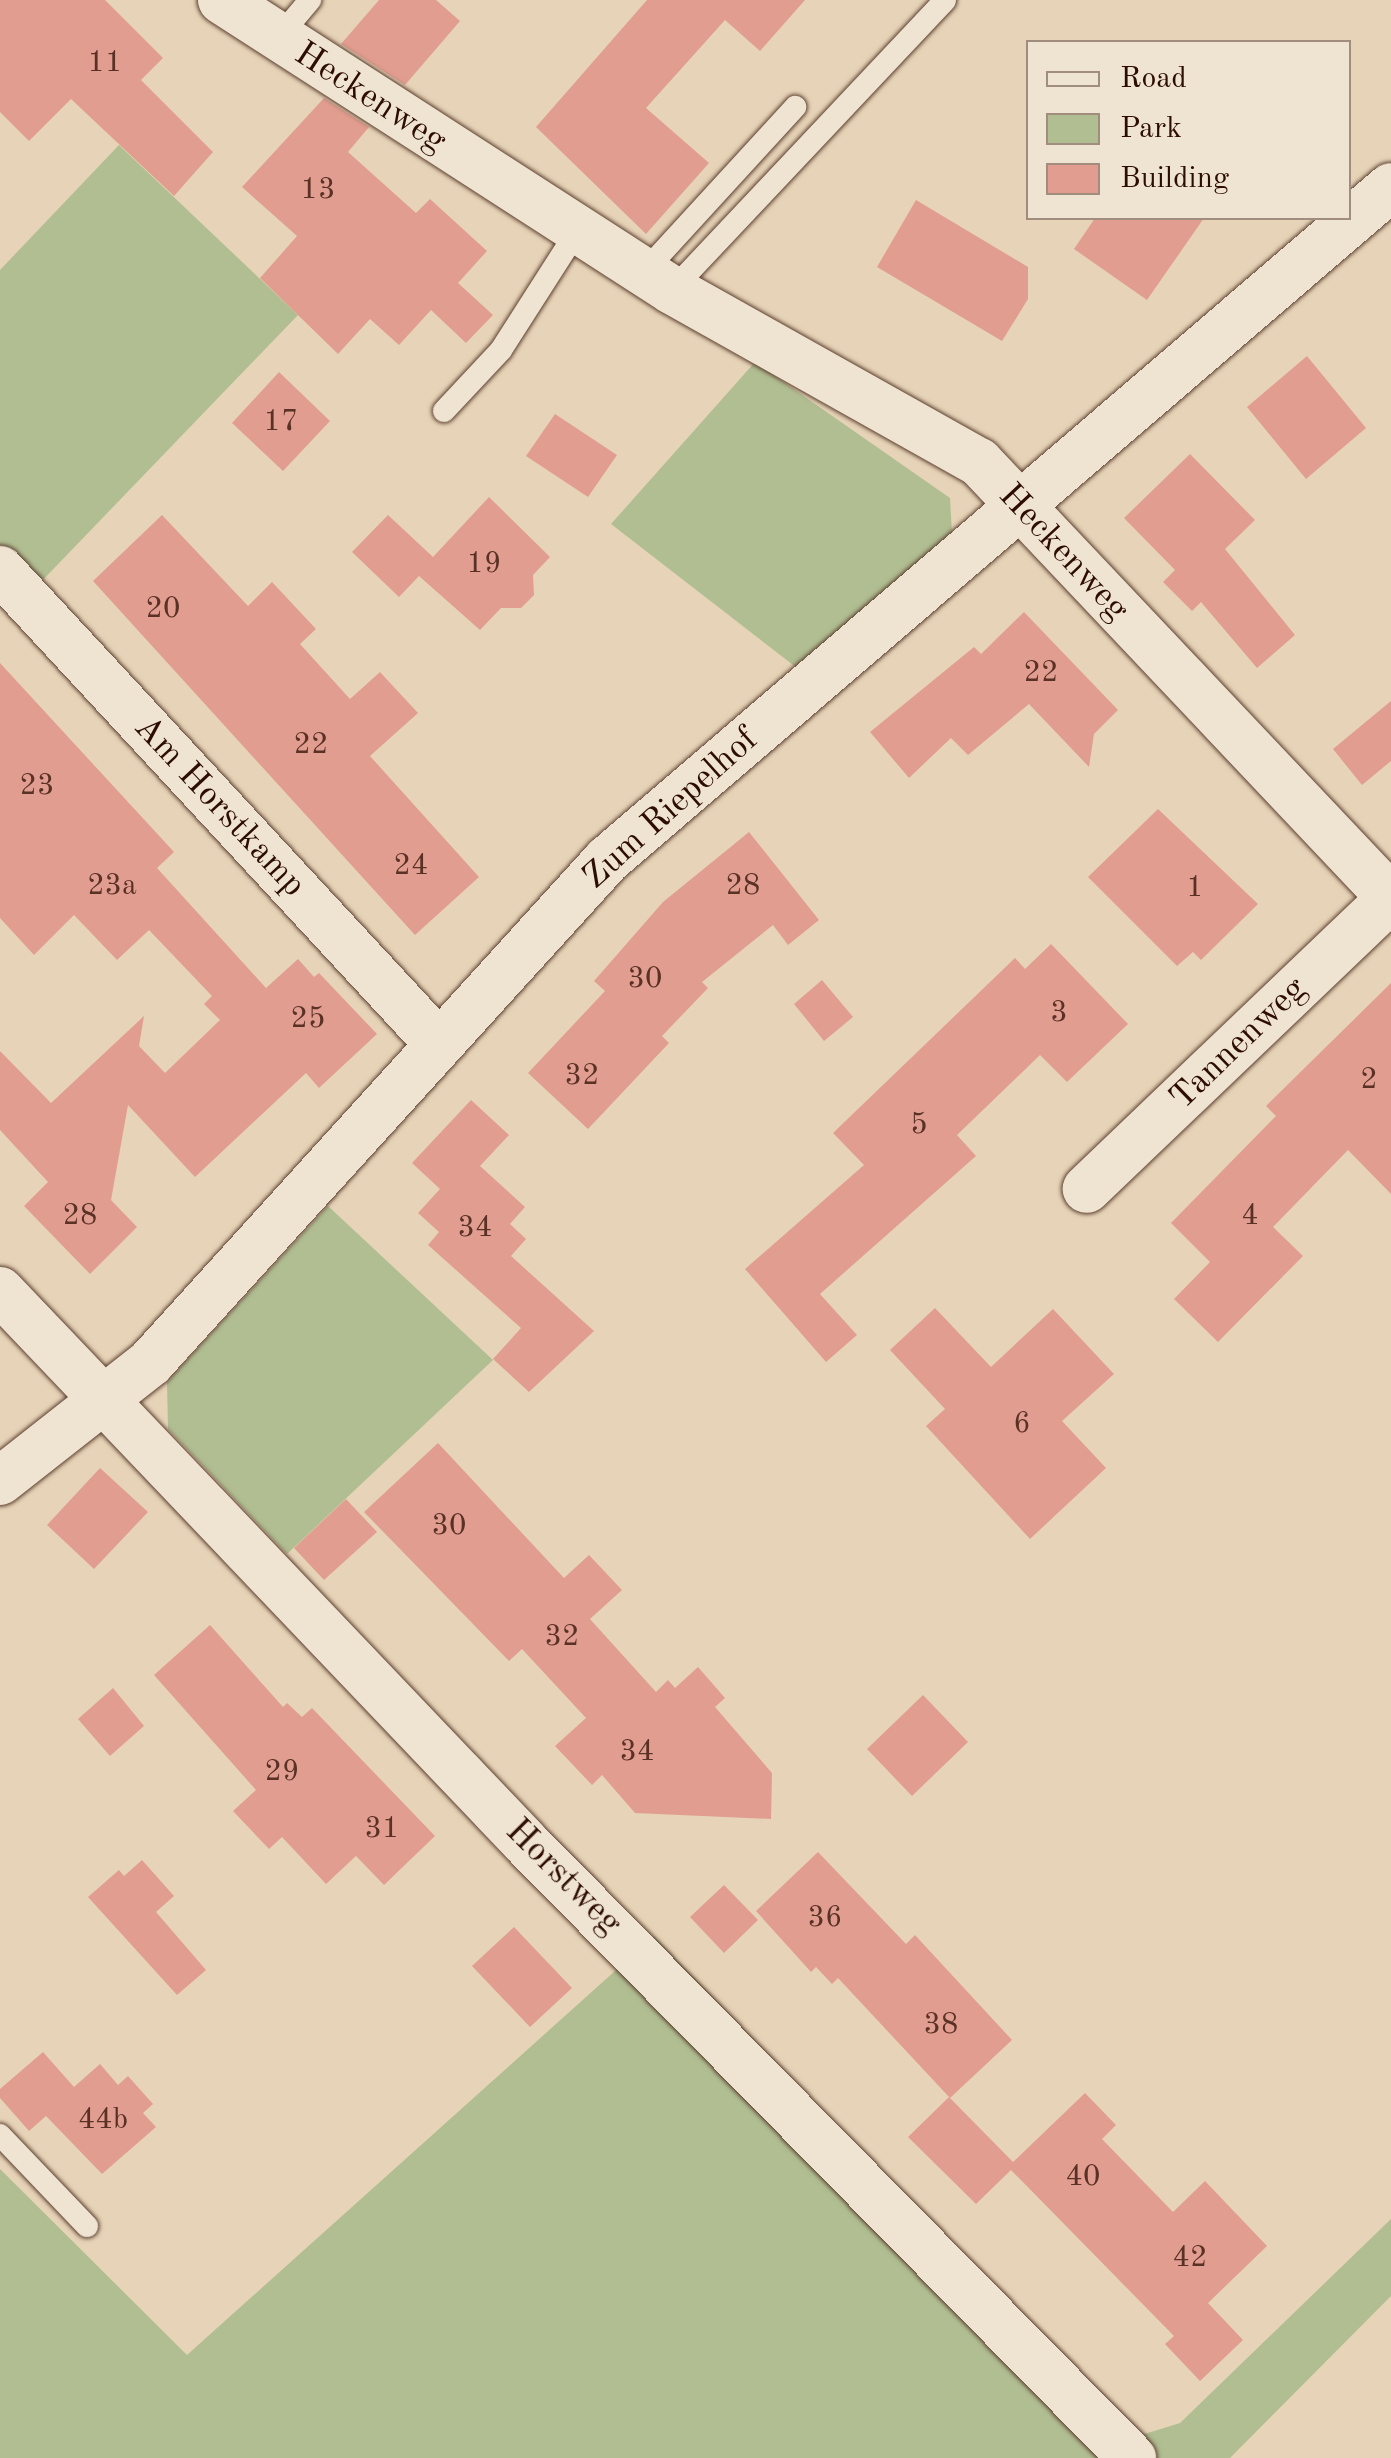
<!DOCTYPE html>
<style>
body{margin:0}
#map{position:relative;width:1391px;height:2458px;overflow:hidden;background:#e7d4b8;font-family:"Old Standard TT",serif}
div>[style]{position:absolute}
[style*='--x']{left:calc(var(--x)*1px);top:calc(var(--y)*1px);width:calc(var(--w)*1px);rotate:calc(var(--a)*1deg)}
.green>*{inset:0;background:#b1be92}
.building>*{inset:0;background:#e19d90}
.roads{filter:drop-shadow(0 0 2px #5c3f2f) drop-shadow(0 0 2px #5c3f2f)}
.lane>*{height:22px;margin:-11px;padding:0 11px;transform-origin:11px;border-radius:11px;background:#efe3d1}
.street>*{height:48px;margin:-24px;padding:0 24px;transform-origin:24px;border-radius:24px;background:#efe3d1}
span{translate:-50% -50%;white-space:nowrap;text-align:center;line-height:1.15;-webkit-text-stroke:8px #efe3d1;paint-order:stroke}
.number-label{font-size:30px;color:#5a3125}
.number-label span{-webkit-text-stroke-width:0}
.street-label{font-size:35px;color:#2d0d01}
.legend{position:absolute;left:1026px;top:40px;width:325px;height:180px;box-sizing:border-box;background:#efe3d1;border:2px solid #a18d7e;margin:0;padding:12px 18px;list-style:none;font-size:30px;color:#2d0d01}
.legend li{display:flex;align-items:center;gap:20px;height:50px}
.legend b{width:50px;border:2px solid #a18d7e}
</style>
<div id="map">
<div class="green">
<i style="clip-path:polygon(119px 145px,298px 315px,37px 586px,0 545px,0 270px)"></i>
<i style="clip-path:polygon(755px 362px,950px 498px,952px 534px,797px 668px,611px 524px)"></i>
<i style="clip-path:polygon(328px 1206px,493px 1360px,287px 1554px,168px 1429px,167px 1382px)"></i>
<i style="clip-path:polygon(654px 1936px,1138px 2436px,1180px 2423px,1391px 2219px,1391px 2296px,1230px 2458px,0 2458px,0 2169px,187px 2355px)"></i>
</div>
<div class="building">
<i style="clip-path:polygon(0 0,105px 0,163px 58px,141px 80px,213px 152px,174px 196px,71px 99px,29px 141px,0 112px)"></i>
<i style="clip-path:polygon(379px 0,436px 0,460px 21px,405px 85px,341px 44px)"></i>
<i style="clip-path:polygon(647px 0,805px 0,760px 51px,725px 20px,646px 108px,709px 163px,646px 234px,536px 127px)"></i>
<i style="clip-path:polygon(324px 98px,369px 127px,348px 152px,416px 213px,430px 199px,487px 251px,458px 283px,493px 315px,466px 343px,431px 310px,399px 345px,370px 319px,338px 354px,260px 278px,297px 236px,242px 187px)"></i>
<i style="clip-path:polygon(916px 200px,1028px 267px,1028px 299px,1002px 341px,877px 267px)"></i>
<i style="clip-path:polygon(1095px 218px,1204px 218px,1147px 300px,1074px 249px)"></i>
<i style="clip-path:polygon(1307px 356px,1366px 428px,1306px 479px,1247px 407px)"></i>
<i style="clip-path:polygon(279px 372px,330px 421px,283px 471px,232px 423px)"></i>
<i style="clip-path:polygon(555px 414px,617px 455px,588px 497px,526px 456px)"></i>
<i style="clip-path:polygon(1190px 454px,1255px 520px,1225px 549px,1295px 635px,1257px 668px,1201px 602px,1192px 611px,1163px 582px,1175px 570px,1124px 518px)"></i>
<i style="clip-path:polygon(489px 497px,550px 557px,533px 575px,534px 595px,521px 608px,501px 608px,480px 630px,419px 576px,399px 597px,352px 552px,388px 515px,433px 557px)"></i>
<i style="clip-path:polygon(162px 515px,248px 606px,272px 582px,316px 629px,300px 644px,350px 699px,380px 672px,418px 713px,370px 756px,479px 877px,415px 935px,93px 581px)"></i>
<i style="clip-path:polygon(1024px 612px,1118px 710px,1094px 734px,1089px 767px,1029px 704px,968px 755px,951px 738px,909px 778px,870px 732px,974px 647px,981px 654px)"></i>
<i style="clip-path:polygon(0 663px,174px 852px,157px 868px,266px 988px,298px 959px,314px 977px,319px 973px,377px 1034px,319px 1088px,306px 1073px,195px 1177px,128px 1105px,111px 1200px,137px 1227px,90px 1274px,24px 1206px,48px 1182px,0 1130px,0 1051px,51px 1103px,144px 1016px,139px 1046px,165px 1073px,220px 1020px,204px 1004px,212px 996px,149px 930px,117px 960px,74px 915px,34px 955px,0 918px)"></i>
<i style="clip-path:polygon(1391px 701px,1391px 761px,1362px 785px,1333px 749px)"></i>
<i style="clip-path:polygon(1158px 809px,1258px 904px,1201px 960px,1193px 952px,1177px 966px,1088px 877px)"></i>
<i style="clip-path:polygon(749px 832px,819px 920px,788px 945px,773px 925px,702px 982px,708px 988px,662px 1036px,669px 1043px,588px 1129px,528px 1073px,605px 991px,594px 981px,663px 902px)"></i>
<i style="clip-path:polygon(1051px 944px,1128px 1024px,1067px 1082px,1040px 1055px,957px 1135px,976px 1156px,820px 1294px,857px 1335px,826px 1362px,745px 1269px,864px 1165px,833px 1133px,1015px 958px,1025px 969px)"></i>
<i style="clip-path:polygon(822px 980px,853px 1017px,824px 1041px,794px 1004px)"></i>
<i style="clip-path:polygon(1391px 983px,1391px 1194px,1348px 1150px,1273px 1227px,1303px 1256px,1218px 1342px,1174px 1299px,1210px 1262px,1171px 1223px,1276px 1116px,1266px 1106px)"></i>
<i style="clip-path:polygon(471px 1100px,509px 1135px,480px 1166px,525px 1207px,510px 1224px,526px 1239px,511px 1256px,594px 1331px,529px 1392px,493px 1359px,521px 1328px,428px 1245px,439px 1232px,418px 1213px,440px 1189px,412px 1163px)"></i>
<i style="clip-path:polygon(935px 1308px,991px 1367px,1053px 1309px,1114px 1374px,1062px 1421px,1106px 1468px,1030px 1539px,926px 1426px,945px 1409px,890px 1350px)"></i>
<i style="clip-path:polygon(438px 1443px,564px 1578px,589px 1555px,622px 1590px,590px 1619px,656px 1692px,668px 1680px,675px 1688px,698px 1667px,725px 1698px,715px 1707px,772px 1773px,771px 1819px,635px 1813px,602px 1775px,592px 1785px,555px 1746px,586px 1718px,522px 1649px,509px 1661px,364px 1512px)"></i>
<i style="clip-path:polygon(100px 1468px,148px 1512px,94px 1569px,47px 1525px)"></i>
<i style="clip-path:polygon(346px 1499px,377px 1532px,324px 1580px,294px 1548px)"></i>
<i style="clip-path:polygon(210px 1625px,283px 1707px,287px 1703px,302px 1717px,312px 1708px,435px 1836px,384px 1885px,356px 1856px,326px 1884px,282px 1837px,269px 1849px,233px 1811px,256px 1790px,154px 1675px)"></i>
<i style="clip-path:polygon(113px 1688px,144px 1726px,110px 1756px,78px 1719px)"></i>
<i style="clip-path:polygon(923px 1695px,968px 1742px,912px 1796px,867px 1749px)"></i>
<i style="clip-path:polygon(818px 1852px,906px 1944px,915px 1935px,1012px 2040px,950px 2098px,838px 1978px,832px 1984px,816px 1967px,811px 1972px,756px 1911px)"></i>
<i style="clip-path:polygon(142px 1860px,174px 1896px,156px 1912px,206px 1970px,177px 1995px,88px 1897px,119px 1870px,124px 1876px)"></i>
<i style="clip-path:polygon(724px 1885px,758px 1920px,724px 1953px,690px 1917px)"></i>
<i style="clip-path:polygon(514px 1927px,572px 1988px,530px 2027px,472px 1966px)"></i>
<i style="clip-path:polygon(43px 2052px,74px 2087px,100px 2064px,118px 2085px,128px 2076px,153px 2104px,143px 2113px,156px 2127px,102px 2174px,46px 2116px,29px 2131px,0 2098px,0 2089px)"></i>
<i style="clip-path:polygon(1085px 2093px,1116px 2125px,1102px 2139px,1173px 2212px,1205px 2181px,1267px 2246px,1208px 2303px,1243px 2340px,1200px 2381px,1165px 2344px,1174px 2336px,1011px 2170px,976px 2204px,908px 2137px,949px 2097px,1013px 2162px)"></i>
</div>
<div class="roads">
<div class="lane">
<i style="--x:278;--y:38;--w:50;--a:-49.9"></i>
<i style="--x:644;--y:272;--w:224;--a:-47.5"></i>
<i style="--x:672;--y:290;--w:398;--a:-46.7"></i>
<i style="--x:444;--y:411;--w:83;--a:-46.9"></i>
<i style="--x:501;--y:350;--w:141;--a:-57.4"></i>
<i style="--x:0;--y:2135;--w:126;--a:46.3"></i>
</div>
<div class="street">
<i style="--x:222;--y:0;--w:535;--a:32.8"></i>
<i style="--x:672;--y:290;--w:352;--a:29.3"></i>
<i style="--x:979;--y:462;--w:600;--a:46.62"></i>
<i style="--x:1391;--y:898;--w:421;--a:136.3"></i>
<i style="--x:0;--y:570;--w:645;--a:47.2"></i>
<i style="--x:0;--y:1291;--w:761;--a:46.38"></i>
<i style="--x:525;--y:1842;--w:865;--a:45.42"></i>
<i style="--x:0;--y:1481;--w:192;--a:-38.2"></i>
<i style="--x:151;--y:1362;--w:678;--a:-47.75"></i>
<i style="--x:607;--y:860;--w:1033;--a:-40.64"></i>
</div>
</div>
<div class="number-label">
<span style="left:105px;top:63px">11</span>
<span style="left:318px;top:190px">13</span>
<span style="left:281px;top:422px">17</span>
<span style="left:484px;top:564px">19</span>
<span style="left:163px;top:609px">20</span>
<span style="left:1041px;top:673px">22</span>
<span style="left:311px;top:745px">22</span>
<span style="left:37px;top:786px">23</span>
<span style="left:411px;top:866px">24</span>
<span style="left:112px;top:886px">23a</span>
<span style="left:743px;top:886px">28</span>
<span style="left:1195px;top:888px">1</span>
<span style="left:645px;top:979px">30</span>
<span style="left:1059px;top:1013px">3</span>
<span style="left:308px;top:1019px">25</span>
<span style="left:582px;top:1076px">32</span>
<span style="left:1369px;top:1080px">2</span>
<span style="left:919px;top:1125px">5</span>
<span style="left:80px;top:1216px">28</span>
<span style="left:1250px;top:1216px">4</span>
<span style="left:475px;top:1228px">34</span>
<span style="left:1022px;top:1424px">6</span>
<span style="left:449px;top:1526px">30</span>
<span style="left:562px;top:1637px">32</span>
<span style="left:637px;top:1752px">34</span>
<span style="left:282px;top:1772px">29</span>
<span style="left:382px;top:1829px">31</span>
<span style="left:825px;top:1918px">36</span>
<span style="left:941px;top:2025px">38</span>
<span style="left:103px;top:2120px">44b</span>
<span style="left:1083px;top:2177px">40</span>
<span style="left:1190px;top:2258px">42</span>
</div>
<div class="street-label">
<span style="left:370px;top:98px;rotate:33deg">Heckenweg</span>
<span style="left:1063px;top:553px;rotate:47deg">Heckenweg</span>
<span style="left:219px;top:807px;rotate:47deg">Am Horstkamp</span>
<span style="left:671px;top:809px;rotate:-42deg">Zum Riepelhof</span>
<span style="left:1239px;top:1044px;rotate:-44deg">Tannenweg</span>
<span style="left:563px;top:1878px;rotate:45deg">Horstweg</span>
</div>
<ul class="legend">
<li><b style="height:12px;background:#efe3d1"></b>Road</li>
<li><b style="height:28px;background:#b1be92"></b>Park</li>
<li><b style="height:28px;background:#e19d90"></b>Building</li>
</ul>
</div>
